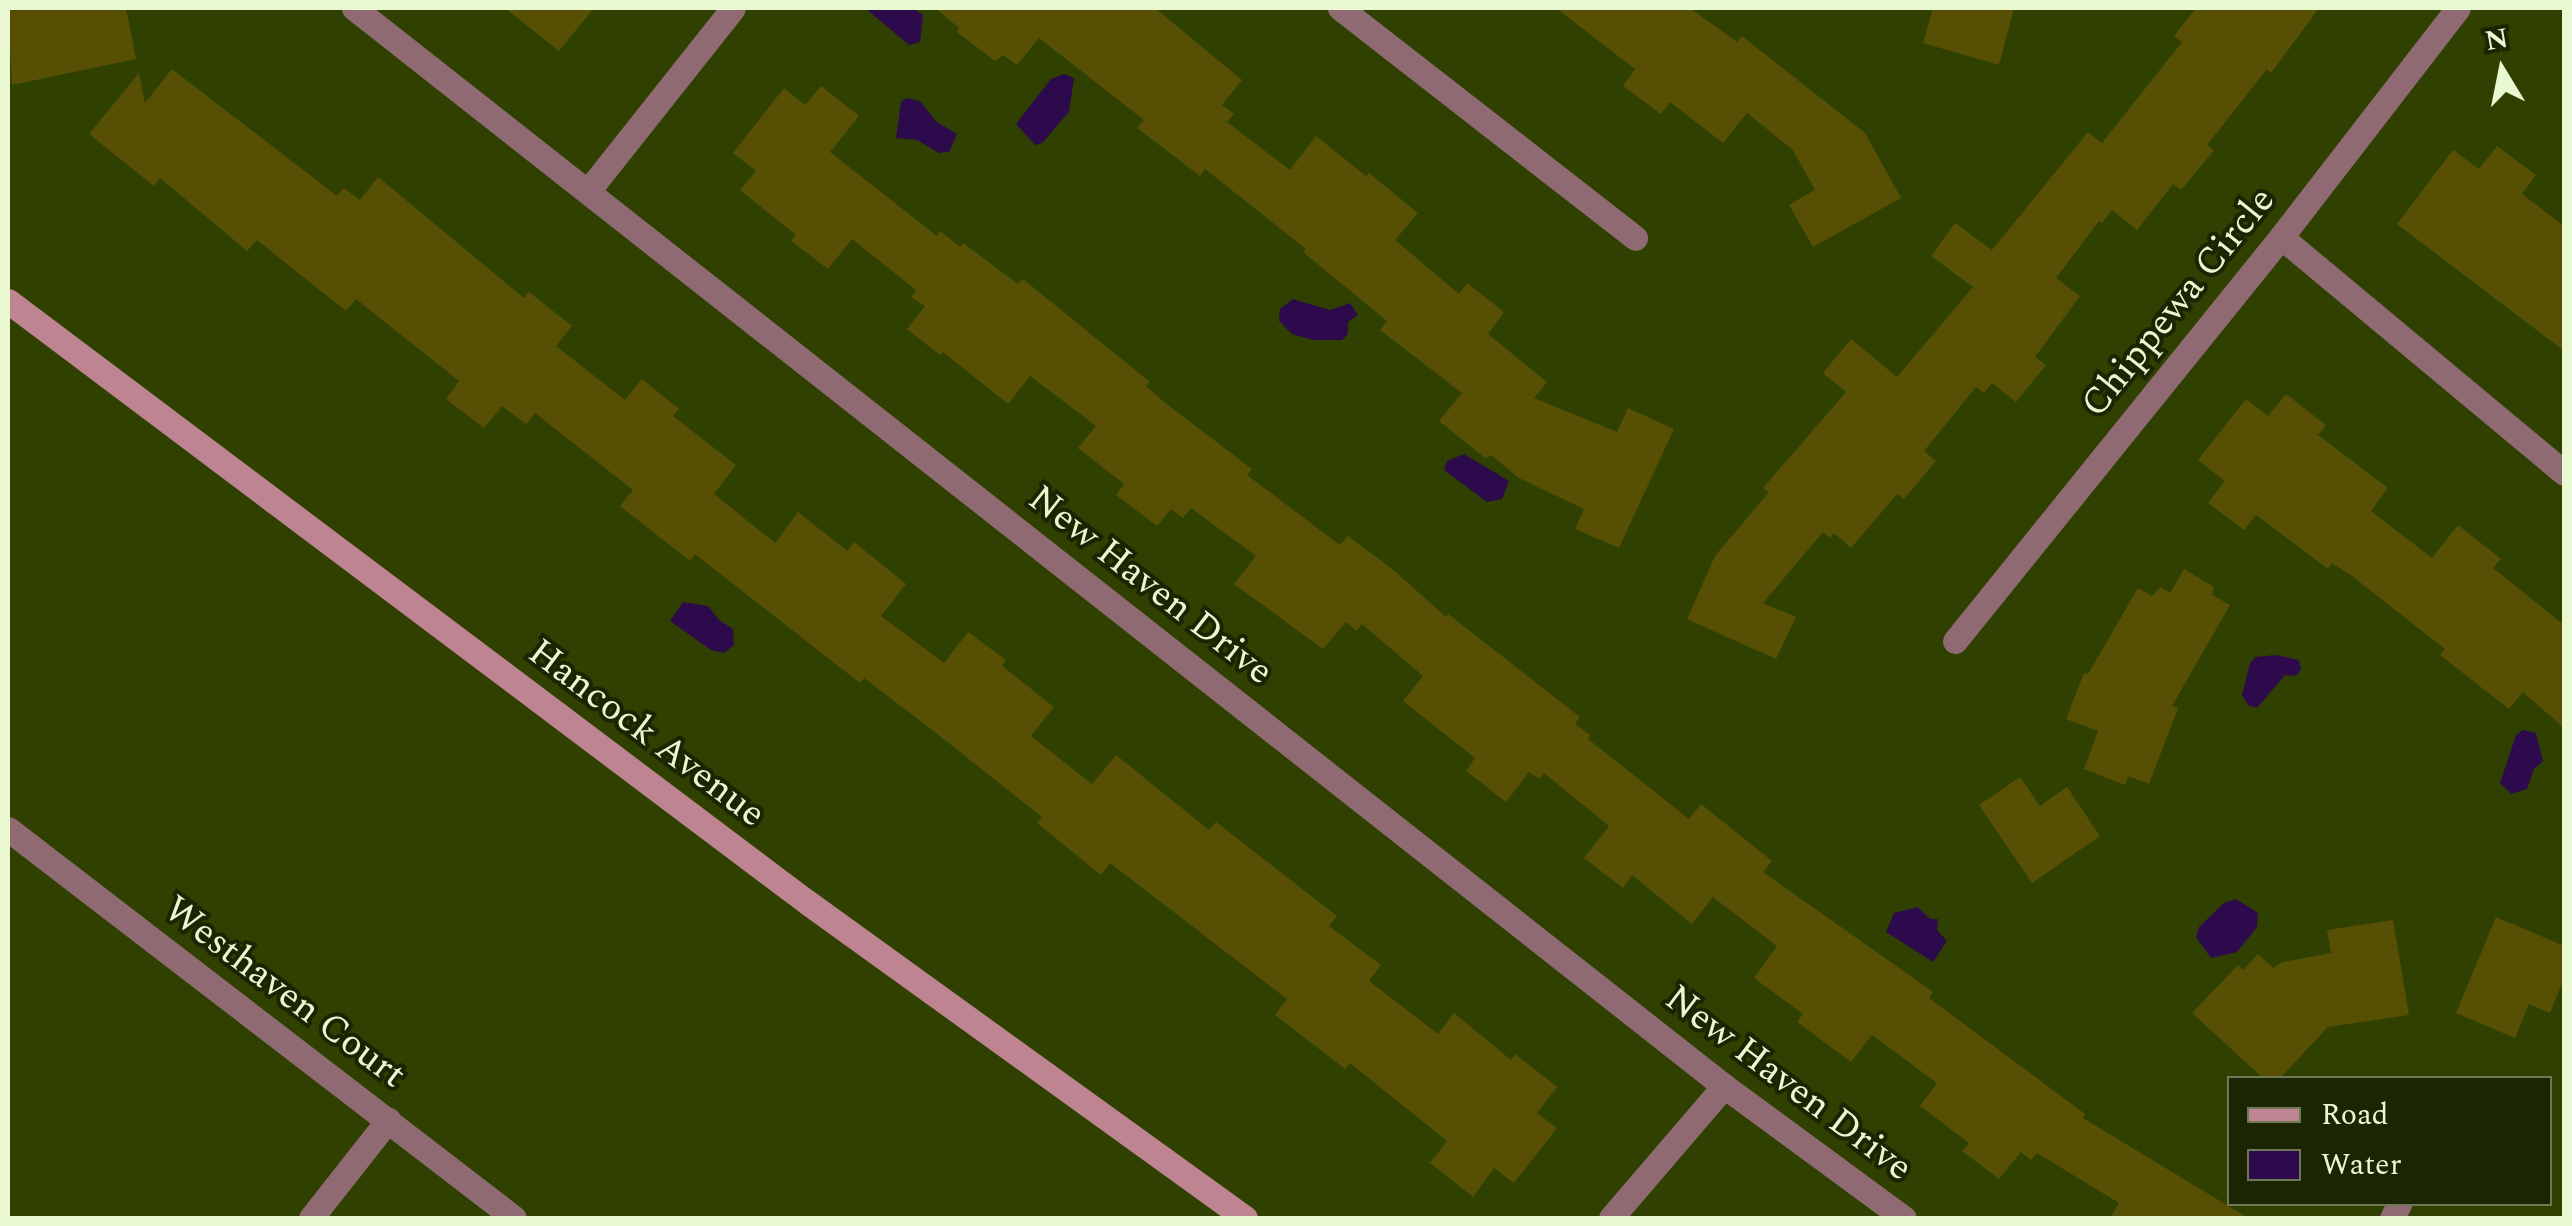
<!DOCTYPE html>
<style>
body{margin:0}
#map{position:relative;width:2572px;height:1226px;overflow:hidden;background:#304000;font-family:Spectral,serif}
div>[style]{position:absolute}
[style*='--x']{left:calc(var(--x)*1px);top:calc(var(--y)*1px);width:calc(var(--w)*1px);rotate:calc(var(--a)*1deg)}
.water>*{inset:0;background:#2d0a4b}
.building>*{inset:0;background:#575004}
.street>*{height:25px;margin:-12.5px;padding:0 12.5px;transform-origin:12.5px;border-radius:12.5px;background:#8f6a72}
.secondary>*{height:25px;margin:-12.5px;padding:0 12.5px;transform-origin:12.5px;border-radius:12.5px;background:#bf8492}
span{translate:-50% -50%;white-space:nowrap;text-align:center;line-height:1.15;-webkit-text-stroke:8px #1b2403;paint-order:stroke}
.street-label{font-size:38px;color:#e9f8d0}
.frame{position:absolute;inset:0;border:10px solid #e9f8d0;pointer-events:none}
.legend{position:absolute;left:2227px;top:1076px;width:325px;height:130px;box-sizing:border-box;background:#1b2403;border:2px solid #6d7955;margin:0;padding:12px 18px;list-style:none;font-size:30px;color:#e9f8d0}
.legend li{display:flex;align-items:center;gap:20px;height:50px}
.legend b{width:50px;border:2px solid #6d7955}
.north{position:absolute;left:2452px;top:20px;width:100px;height:100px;-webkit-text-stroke:8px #1b2403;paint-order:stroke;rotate:350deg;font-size:28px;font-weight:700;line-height:40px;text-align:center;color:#e9f8d0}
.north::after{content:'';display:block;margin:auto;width:35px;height:45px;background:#e9f8d0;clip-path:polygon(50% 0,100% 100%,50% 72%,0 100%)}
</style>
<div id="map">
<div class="water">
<i style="clip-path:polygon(865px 8px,913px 8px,923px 15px,920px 42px,909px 45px)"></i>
<i style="clip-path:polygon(1064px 74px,1074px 78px,1069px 112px,1042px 143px,1035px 145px,1016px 124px,1051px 79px)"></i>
<i style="clip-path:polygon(906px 98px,920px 101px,937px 122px,957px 134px,949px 152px,939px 153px,917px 140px,896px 138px,901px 102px)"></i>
<i style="clip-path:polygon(1293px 299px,1330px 310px,1350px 303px,1358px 315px,1348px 322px,1348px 334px,1342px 340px,1313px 340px,1292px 334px,1279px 321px,1280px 309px)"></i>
<i style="clip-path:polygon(1464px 454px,1509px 481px,1502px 499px,1487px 502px,1444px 470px,1447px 461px)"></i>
<i style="clip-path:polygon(683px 602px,708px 606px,719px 620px,733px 629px,734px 645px,724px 653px,711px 650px,670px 621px)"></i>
<i style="clip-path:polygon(2276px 655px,2299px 660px,2301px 669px,2296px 676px,2285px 675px,2257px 708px,2248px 705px,2242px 695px,2250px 663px,2255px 657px)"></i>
<i style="clip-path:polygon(2523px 730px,2536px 733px,2543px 761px,2534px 769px,2527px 789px,2511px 794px,2500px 783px,2516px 735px)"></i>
<i style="clip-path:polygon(2236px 899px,2258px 913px,2257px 927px,2237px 952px,2211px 958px,2196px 937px,2199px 927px,2224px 903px)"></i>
<i style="clip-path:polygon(1918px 907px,1930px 919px,1938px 919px,1937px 930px,1947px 941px,1933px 962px,1886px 932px,1894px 913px)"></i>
</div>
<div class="building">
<i style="clip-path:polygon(8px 8px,126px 8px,136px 59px,12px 85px)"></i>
<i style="clip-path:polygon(505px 8px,594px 8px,559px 51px)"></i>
<i style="clip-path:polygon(935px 8px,1155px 8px,1242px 80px,1222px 105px,1234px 114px,1227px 122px,1290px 170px,1316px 136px,1366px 176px,1369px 173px,1418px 213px,1395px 240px,1459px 294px,1467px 283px,1504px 312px,1488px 334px,1547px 382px,1534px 398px,1617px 432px,1628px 408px,1674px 429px,1619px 548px,1575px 529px,1584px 509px,1519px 478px,1491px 455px,1485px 458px,1439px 421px,1462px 393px,1380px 330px,1387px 321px,1303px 252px,1306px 249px,1205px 169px,1200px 176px,1137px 128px,1144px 120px,1039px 38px,1017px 65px,1003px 55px,995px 61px,957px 32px,959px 28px)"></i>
<i style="clip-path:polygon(1556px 8px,1690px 8px,1737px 42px,1742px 36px,1865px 133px,1901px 198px,1813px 247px,1789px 205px,1815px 190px,1793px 150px,1747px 113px,1723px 143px,1670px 102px,1661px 114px,1623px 86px,1635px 69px)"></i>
<i style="clip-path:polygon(1933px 8px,2014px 8px,1999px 65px,1923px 43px)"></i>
<i style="clip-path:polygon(2196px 8px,2319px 8px,2271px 73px,2267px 69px,2207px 145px,2214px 150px,2181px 190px,2173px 184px,2137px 230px,2112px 210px,2102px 223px,2099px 221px,2056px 278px,2080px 296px,2035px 357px,2046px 365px,2016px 402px,1992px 383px,1984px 393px,1976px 387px,1924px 451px,1936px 461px,1904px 499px,1897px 494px,1851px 548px,1834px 533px,1830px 538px,1823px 532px,1763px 603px,1796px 617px,1776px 659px,1687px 619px,1715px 556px,1769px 492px,1763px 488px,1846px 392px,1823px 373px,1851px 339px,1897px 377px,1973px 287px,1931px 256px,1955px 223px,1992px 250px,2088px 132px,2102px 143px,2182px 42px,2174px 36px)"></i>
<i style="clip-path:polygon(172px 69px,337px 196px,344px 188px,360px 200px,378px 177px,524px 298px,529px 292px,572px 326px,556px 346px,625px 400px,642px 379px,679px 409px,673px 416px,736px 465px,714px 494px,775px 543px,798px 512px,847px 551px,854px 542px,906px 584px,881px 616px,944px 663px,968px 632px,1006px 660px,1002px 666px,1054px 707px,1031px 736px,1092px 784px,1116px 755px,1209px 830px,1216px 822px,1337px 916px,1329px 926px,1381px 965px,1369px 981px,1438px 1034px,1454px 1013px,1511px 1060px,1515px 1054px,1557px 1087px,1537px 1113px,1557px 1128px,1514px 1183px,1494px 1168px,1473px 1197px,1430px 1163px,1447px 1141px,1350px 1063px,1345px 1069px,1275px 1015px,1287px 999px,1110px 863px,1101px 875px,1037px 823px,1042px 817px,931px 729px,864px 678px,860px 683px,695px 554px,690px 561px,620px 506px,633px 490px,535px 413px,526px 424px,502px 406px,484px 428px,446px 399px,459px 381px,356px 299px,346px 311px,257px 240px,247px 251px,160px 178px,154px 186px,89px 134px,139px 73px,145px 103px)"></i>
<i style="clip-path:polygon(821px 86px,859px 116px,830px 152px,937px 236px,940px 231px,960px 247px,963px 243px,1018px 284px,1023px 279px,1150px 382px,1146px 386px,1164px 402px,1252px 469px,1247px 475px,1340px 545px,1348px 536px,1391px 568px,1446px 617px,1448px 614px,1580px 717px,1575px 724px,1590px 735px,1588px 739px,1689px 819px,1701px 804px,1772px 861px,1763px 872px,1933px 992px,1929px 998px,2085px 1114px,2083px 1118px,2248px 1218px,2110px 1218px,2119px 1203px,2037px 1153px,2031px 1160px,2021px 1152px,1999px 1179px,1962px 1151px,1969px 1143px,1920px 1106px,1937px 1083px,1872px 1035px,1851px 1062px,1797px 1022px,1803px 1014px,1754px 978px,1777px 946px,1713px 897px,1692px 924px,1632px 875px,1623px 888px,1584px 858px,1609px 826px,1544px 773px,1539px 779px,1529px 772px,1506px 802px,1466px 771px,1475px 758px,1403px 701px,1423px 676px,1362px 624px,1357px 631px,1346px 622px,1323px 649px,1234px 584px,1256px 556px,1191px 508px,1183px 518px,1171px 509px,1157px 526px,1116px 495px,1124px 484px,1078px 448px,1096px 426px,1030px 376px,1008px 404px,943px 352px,940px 355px,907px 329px,925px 306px,911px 297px,916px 290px,852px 239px,828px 269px,791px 241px,796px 235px,740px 190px,756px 171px,733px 153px,784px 88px,805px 105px)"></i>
<i style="clip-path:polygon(2497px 146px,2536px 175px,2522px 194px,2564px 226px,2564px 351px,2397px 224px,2453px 150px,2479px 169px)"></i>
<i style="clip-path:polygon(2286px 394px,2326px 425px,2318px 435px,2388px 488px,2371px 511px,2432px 558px,2458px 525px,2501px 559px,2493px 568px,2564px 625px,2564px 728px,2523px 692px,2509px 709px,2440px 655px,2445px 649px,2352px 576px,2332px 563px,2328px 569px,2256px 515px,2244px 530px,2208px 503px,2225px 481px,2198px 460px,2246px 399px,2268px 416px)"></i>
<i style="clip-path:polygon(2184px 569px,2214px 587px,2212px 595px,2230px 605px,2172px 706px,2178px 708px,2149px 784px,2128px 776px,2125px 785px,2084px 769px,2098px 731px,2066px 719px,2084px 673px,2088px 674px,2138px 588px,2152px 596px,2160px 587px,2170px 593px)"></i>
<i style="clip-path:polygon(2020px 777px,2040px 806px,2067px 787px,2100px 836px,2032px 883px,1979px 805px)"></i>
<i style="clip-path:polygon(2496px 917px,2564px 946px,2564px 978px,2550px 1013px,2529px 1004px,2515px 1038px,2456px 1013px)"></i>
<i style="clip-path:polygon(2393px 920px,2409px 1015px,2328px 1027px,2280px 1078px,2263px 1078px,2192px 1013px,2238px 965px,2243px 970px,2258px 954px,2273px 968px,2283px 962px,2331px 953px,2327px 930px)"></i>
</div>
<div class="street">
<i style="--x:354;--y:8;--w:1743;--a:38.2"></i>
<i style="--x:1724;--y:1086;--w:223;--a:36.3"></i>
<i style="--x:1340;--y:8;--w:374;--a:37.9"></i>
<i style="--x:588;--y:191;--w:233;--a:-51.6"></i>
<i style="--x:2281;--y:237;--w:368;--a:39.8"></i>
<i style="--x:1955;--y:641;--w:519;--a:-51.1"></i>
<i style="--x:2281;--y:237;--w:289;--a:-52.3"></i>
<i style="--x:8;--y:829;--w:638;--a:37.55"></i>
<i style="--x:311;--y:1218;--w:125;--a:-51.8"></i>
<i style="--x:1611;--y:1218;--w:174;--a:-49.4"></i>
<i style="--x:2392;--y:1218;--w:16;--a:-63"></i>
</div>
<div class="secondary">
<i style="--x:8;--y:301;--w:1000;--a:36.95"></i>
<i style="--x:807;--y:902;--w:540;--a:35.81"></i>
</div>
<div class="street-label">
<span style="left:2179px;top:303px;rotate:-51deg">Chippewa Circle</span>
<span style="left:1150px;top:586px;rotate:38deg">New Haven Drive</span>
<span style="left:646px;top:734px;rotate:37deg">Hancock Avenue</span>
<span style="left:284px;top:993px;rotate:37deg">Westhaven Court</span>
<span style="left:1788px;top:1084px;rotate:37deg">New Haven Drive</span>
</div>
<div class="frame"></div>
<ul class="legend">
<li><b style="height:12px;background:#bf8492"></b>Road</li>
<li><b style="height:28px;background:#2d0a4b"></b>Water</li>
</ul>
<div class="north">N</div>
</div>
